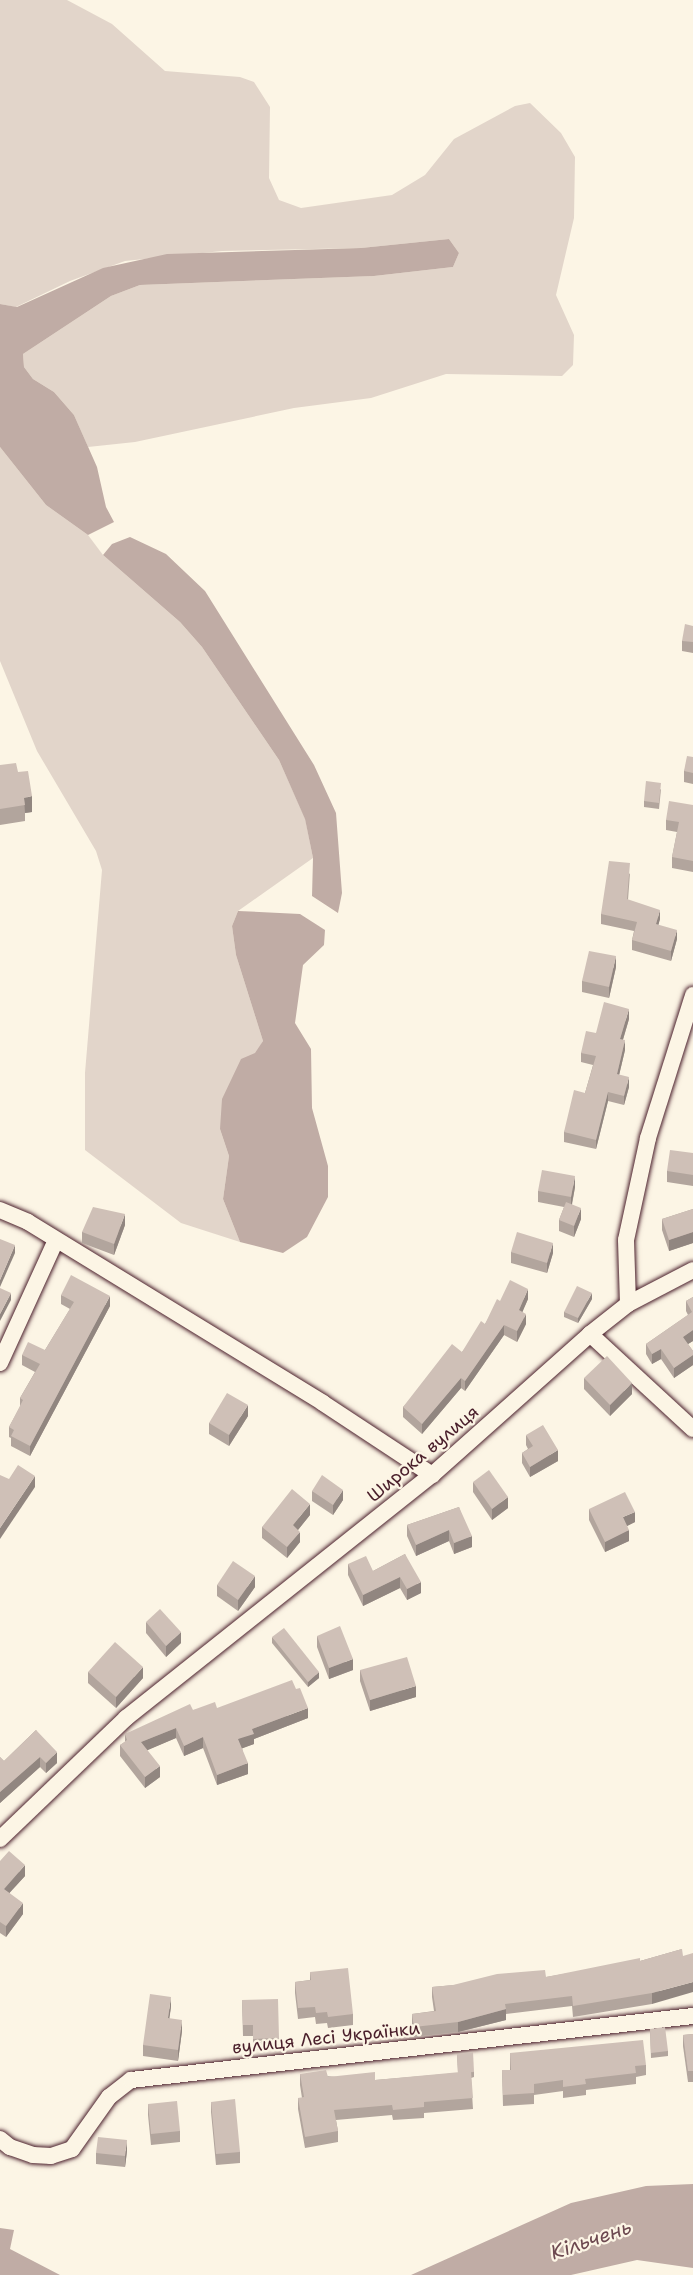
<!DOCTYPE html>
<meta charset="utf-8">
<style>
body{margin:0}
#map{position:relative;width:693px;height:2275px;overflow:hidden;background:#fcf5e5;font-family:"Shantell Sans",sans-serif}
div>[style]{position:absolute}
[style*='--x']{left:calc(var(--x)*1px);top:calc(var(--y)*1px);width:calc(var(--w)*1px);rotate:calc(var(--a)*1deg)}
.green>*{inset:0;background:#e2d5ca}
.water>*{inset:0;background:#c0aca5}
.roads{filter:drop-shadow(0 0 2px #4a1f2b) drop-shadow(0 0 2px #4a1f2b)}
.minor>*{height:16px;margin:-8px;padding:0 8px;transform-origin:8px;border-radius:8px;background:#fcf5e5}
.wall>*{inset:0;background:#b2a59d}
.shaded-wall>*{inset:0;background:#918680}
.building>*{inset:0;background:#cfc0b7}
span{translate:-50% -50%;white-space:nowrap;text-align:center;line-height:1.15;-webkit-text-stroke:4.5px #fcf5e5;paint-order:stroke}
.street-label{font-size:18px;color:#4a1f2b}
.water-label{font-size:20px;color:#6d4950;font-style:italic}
</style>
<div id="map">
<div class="green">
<i style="clip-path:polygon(0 0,67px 0,112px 24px,165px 71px,240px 77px,254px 82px,270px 107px,269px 178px,279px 200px,301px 208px,392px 195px,425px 175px,454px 139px,515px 106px,530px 103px,561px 133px,575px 157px,574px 218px,556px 295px,574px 335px,573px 365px,562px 376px,446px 374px,371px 398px,294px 408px,135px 442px,88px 447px,74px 415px,54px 392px,33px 379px,24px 367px,23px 354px,111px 296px,140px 285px,374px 276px,453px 267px,459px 253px,449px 239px,361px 248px,222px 251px,125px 261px,70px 281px,16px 307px,0 304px)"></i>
<i style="clip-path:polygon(0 447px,46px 505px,88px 535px,103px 555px,180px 622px,202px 647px,279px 760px,305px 818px,313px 858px,238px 911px,232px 926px,236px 955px,263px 1041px,220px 1129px,229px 1156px,223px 1199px,240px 1242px,181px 1223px,85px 1150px,85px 1073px,102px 870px,96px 851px,37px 751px,0 661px)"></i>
</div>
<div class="water">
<i style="clip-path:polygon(449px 239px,459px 253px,453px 267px,374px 276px,140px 285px,111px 296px,23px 354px,24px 367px,33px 379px,54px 392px,74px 415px,97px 467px,106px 507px,114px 522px,88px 535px,46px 505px,0 447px,0 304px,17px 307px,103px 268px,167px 254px,361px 248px)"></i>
<i style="clip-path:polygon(130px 537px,166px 554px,205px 591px,314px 765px,336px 813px,342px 893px,338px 913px,312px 896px,313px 858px,305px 819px,279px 760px,202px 647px,180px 622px,103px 555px,112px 544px)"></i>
<i style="clip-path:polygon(238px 911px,300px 914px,325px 930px,324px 945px,303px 965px,295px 1023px,311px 1049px,312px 1108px,328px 1166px,328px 1197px,307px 1237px,283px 1253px,240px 1242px,223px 1199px,229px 1156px,220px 1129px,222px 1099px,241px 1059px,255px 1053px,263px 1041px,236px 955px,232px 926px)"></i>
<i style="clip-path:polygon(693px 2184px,693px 2268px,637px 2260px,571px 2275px,411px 2275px,571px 2203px,646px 2186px)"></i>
<i style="clip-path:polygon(0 2228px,14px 2230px,10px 2249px,60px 2275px,0 2275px)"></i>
</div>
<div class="roads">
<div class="minor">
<i style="--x:0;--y:1210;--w:30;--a:23"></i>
<i style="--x:28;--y:1222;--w:346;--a:31.5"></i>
<i style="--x:323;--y:1403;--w:131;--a:33.4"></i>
<i style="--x:628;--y:1304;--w:64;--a:-91.8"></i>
<i style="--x:626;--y:1240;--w:104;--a:-77.8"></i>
<i style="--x:648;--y:1138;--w:150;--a:-72.5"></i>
<i style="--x:590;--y:1334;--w:140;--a:42.7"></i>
<i style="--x:0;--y:1363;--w:135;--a:-65.5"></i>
<i style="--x:0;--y:1839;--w:175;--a:-43.8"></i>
<i style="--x:126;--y:1718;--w:391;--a:-38.5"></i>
<i style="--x:432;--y:1475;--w:212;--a:-41.7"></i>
<i style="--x:590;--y:1334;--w:48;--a:-38.3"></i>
<i style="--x:628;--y:1304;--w:73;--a:-27.6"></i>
<i style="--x:0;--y:2139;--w:13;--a:39"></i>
<i style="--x:10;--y:2147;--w:24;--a:19"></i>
<i style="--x:33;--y:2155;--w:18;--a:3"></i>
<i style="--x:51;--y:2156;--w:22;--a:-18"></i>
<i style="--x:72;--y:2149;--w:64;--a:-54.6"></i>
<i style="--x:109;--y:2097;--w:28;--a:-38"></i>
<i style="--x:131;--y:2080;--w:566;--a:-6.5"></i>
</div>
</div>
<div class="wall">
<i style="clip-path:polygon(693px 626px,693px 653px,682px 651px,682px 641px)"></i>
<i style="clip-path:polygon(693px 757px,693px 784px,684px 782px,684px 771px)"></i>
<i style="clip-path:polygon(0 765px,18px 772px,32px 812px,25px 813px,25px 821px,0 825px)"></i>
<i style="clip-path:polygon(661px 789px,659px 809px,644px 807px,644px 801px)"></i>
<i style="clip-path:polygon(693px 805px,693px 872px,672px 868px,672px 857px,677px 832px,666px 830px,666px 820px)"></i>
<i style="clip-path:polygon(630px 873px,628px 900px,660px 919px,658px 925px,677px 939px,671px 961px,632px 950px,632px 940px,634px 931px,601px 924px,601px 914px)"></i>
<i style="clip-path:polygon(616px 967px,609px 998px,582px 992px,582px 981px)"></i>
<i style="clip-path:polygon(629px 1019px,623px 1040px,625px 1050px,619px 1075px,629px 1087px,624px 1105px,608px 1101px,596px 1149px,564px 1142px,564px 1132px,585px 1093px,593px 1065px,581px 1062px,581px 1053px,596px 1033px)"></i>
<i style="clip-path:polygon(693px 1153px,693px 1186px,667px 1182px,667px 1171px)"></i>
<i style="clip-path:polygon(575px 1187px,572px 1205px,581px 1219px,574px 1237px,559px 1231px,559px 1220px,564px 1207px,538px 1202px,538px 1191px)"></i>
<i style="clip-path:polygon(693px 1209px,693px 1243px,669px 1251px,662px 1230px,662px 1219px)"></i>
<i style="clip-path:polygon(125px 1225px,114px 1255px,82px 1243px,82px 1232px)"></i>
<i style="clip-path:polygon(511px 1252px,553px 1253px,547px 1273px,511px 1263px)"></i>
<i style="clip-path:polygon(61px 1295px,110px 1306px,30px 1456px,11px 1446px,11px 1438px,9px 1437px,9px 1427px,20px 1407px,20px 1398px,35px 1372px,22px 1365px,22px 1355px,45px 1350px,70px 1309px,61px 1304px)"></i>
<i style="clip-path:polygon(693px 1297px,693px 1341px,688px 1344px,693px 1351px,693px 1365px,674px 1378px,661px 1359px,652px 1364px,646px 1354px,646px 1344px,688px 1315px,686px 1311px,686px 1301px)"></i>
<i style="clip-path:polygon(528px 1299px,522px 1312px,526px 1324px,517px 1342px,504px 1335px,465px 1391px,461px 1388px,422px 1434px,403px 1417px,403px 1407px,462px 1352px,485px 1324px,500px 1301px)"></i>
<i style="clip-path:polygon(592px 1299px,578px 1323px,564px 1317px,564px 1312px)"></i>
<i style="clip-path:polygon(584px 1378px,632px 1394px,610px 1416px,584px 1389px)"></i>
<i style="clip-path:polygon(248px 1416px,229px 1446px,209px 1434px,209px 1423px)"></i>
<i style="clip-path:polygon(526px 1435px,558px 1461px,530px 1477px,522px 1463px,522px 1453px,528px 1449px,526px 1445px)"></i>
<i style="clip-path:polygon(473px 1482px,508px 1508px,492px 1520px,473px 1492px)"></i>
<i style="clip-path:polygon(312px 1491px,343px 1500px,333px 1515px,312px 1501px)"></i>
<i style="clip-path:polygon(459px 1507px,472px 1547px,454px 1554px,449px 1541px,416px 1556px,407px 1536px,407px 1525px)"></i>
<i style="clip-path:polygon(589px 1509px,635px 1522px,627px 1526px,629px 1541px,605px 1552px,589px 1520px)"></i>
<i style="clip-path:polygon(310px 1515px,298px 1530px,300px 1542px,287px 1558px,262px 1538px,262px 1527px)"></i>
<i style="clip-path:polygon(405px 1554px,421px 1593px,407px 1600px,400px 1588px,363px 1606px,348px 1575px,348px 1564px,373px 1571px)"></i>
<i style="clip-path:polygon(217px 1585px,255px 1587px,238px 1611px,217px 1596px)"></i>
<i style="clip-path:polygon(146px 1622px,181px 1643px,166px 1657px,146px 1633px)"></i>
<i style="clip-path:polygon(317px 1636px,353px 1670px,329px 1679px,317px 1647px)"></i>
<i style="clip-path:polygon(272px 1637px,319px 1678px,308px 1687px,272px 1643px)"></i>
<i style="clip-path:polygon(360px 1670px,416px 1697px,370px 1711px,360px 1681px)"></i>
<i style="clip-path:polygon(88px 1672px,143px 1678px,116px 1708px,88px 1683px)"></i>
<i style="clip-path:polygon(217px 1708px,308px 1718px,254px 1739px,254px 1744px,242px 1748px,248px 1774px,217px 1785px,203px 1748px,184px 1756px,176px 1738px,147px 1750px,160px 1777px,145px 1788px,120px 1756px,120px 1745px,125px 1742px,125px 1734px,193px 1710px)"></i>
<i style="clip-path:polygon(36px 1730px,57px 1763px,46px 1773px,40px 1767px,0 1803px,0 1757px,4px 1761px)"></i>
<i style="clip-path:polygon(0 1861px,25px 1876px,9px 1893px,23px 1914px,6px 1937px,0 1933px)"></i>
<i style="clip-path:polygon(682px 1949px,652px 2004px,573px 2017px,572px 2006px,506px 2014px,506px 2020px,458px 2032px,414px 2037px,412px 2024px,412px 2014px,434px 2011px,432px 1997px,432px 1987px,546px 1977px,640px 1961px)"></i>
<i style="clip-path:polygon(310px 1972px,353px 2014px,353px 2025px,328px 2028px,327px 2023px,316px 2024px,315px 2017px,298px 2019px,295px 1993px,295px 1982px,310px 1980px)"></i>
<i style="clip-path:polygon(242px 2000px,279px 2038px,279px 2049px,253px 2050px,253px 2036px,243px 2036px)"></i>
<i style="clip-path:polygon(171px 2007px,169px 2018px,182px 2031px,178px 2061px,143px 2056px,143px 2045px)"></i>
<i style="clip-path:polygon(650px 2029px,668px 2051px,668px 2056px,651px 2058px)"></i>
<i style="clip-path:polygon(693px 2034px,693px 2082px,688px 2082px,683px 2046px,683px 2035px)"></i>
<i style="clip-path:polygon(510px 2053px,646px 2065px,646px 2075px,636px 2077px,636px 2084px,586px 2090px,586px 2095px,563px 2098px,563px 2091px,534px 2095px,534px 2104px,503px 2106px,502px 2070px,510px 2070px)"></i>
<i style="clip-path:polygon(457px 2054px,474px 2072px,474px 2077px,471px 2078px,473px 2109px,424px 2113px,424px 2118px,393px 2120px,392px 2115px,336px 2120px,338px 2131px,338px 2142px,305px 2148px,298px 2109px,298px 2098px,302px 2098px,300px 2085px,300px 2074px,375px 2080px,458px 2073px)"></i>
<i style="clip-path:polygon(211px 2102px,240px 2152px,240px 2163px,216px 2165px,211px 2112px)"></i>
<i style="clip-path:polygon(148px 2104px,180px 2131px,180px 2142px,151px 2145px,148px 2115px)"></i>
<i style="clip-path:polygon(127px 2151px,125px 2167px,96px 2164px,96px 2153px)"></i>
</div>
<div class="shaded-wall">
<i style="clip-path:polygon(32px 796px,32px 812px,25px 813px,24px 798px)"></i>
<i style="clip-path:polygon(660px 910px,660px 919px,656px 934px,656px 924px)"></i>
<i style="clip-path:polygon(677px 930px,677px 939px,671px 961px,671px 951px)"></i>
<i style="clip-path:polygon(616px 956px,616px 967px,609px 998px,609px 987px)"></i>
<i style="clip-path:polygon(629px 1009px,629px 1019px,620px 1049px,620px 1039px)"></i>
<i style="clip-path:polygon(625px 1040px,625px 1050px,617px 1084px,617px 1074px)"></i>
<i style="clip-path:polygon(629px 1077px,629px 1087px,624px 1105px,624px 1096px)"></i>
<i style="clip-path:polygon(608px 1092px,608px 1101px,596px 1149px,596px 1140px)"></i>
<i style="clip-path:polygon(575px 1176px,575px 1187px,571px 1208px,571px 1197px)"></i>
<i style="clip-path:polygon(581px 1208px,581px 1219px,574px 1237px,574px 1226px)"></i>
<i style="clip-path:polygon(125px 1214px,125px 1225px,114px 1255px,114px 1244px)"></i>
<i style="clip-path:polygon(693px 1232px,693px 1243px,669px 1251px,669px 1240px)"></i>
<i style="clip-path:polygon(553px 1243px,553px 1253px,547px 1273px,547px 1263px)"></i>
<i style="clip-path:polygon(15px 1245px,15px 1253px,0 1287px,0 1280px)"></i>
<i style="clip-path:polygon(528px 1289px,528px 1299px,519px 1320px,519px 1310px)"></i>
<i style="clip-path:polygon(11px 1293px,11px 1300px,0 1321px,0 1314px)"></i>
<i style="clip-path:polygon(592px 1293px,592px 1299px,578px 1323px,578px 1318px)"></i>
<i style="clip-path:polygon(110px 1296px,110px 1306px,30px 1456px,30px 1446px)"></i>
<i style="clip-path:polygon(526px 1314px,526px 1324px,517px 1342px,517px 1331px)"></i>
<i style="clip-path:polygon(504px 1325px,504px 1335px,465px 1391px,465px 1381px)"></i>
<i style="clip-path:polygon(693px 1330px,693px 1341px,683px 1347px,683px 1337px)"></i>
<i style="clip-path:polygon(661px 1349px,661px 1359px,652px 1364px,652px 1354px)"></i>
<i style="clip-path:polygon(693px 1355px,693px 1365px,674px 1378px,674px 1368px)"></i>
<i style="clip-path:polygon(461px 1378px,461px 1388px,422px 1434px,422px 1424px)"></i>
<i style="clip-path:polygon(632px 1383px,632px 1394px,610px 1416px,610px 1405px)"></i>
<i style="clip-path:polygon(248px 1405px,248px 1416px,229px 1446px,229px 1435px)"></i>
<i style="clip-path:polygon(558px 1450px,558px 1461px,530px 1477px,530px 1467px)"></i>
<i style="clip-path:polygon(35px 1476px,35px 1487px,0 1539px,0 1528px)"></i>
<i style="clip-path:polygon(343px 1490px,343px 1500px,333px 1515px,333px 1505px)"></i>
<i style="clip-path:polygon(508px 1497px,508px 1508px,492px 1520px,492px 1509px)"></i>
<i style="clip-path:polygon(310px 1504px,310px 1515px,293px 1536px,293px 1525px)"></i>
<i style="clip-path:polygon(635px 1512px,635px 1522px,623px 1528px,623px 1517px)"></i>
<i style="clip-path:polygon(449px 1530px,449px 1541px,416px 1556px,416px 1545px)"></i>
<i style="clip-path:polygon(629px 1530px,629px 1541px,605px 1552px,605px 1542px)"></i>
<i style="clip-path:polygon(300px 1532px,300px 1542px,287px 1558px,287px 1547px)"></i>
<i style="clip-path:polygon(472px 1536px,472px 1547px,454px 1554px,454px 1543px)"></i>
<i style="clip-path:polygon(255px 1576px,255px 1587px,238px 1611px,238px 1600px)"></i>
<i style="clip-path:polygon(400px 1577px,400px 1588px,363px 1606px,363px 1595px)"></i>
<i style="clip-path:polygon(421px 1582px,421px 1593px,407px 1600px,407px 1589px)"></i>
<i style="clip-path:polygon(181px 1632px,181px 1643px,166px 1657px,166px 1646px)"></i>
<i style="clip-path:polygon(353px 1659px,353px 1670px,329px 1679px,329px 1668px)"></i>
<i style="clip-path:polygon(143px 1667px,143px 1678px,116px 1708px,116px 1697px)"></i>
<i style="clip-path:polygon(319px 1672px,319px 1678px,308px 1687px,308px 1682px)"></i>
<i style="clip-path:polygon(416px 1686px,416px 1697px,370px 1711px,370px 1700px)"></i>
<i style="clip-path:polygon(308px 1708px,308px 1718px,254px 1739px,254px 1744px,238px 1750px,238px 1739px,252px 1729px)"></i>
<i style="clip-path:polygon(176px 1728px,176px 1738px,141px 1753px,141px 1742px)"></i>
<i style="clip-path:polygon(203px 1737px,203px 1748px,184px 1756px,184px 1746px)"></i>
<i style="clip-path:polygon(57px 1752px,57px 1763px,46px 1773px,46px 1763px)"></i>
<i style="clip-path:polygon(40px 1757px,40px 1767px,0 1803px,0 1792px)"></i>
<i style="clip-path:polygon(248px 1763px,248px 1774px,217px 1785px,217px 1775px)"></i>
<i style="clip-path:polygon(160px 1766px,160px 1777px,145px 1788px,145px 1777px)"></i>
<i style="clip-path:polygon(25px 1865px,25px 1876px,4px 1899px,4px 1889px)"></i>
<i style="clip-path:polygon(23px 1903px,23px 1914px,6px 1937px,6px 1926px)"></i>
<i style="clip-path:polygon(693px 1982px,693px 1992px,652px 2004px,652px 1993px)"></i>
<i style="clip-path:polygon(171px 1997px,171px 2007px,168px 2028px,168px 2018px)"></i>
<i style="clip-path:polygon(506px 2009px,506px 2020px,458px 2032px,458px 2022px)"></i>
<i style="clip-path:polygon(182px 2020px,182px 2031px,178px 2061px,178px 2050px)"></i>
<i style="clip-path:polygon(127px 2140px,127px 2151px,125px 2167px,125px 2156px)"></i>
</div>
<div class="building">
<i style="clip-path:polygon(685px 624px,693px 626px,693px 642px,682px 641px)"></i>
<i style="clip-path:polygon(687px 756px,693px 757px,693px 773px,684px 771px)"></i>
<i style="clip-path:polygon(16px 763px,18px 772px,28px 771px,32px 796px,24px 798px,25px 805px,0 809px,0 765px)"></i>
<i style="clip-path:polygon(646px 781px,661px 783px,659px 803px,644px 801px)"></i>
<i style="clip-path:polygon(669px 801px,693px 805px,693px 861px,672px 857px,679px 822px,666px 820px)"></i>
<i style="clip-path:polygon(609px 861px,630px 863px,627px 899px,660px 910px,656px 924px,677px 930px,671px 951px,632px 940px,637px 922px,601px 914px)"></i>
<i style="clip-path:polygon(589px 951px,616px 956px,609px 987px,582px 981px)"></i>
<i style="clip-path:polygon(604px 1002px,629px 1009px,620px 1039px,625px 1040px,617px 1074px,629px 1077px,624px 1096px,608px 1092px,596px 1140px,564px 1132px,574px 1090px,585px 1093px,596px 1056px,581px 1053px,586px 1031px,596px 1033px)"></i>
<i style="clip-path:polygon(670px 1150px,693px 1153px,693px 1175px,667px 1171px)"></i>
<i style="clip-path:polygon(542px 1170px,575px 1176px,571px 1197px,538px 1191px)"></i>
<i style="clip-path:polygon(566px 1202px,581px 1208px,574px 1226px,559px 1220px)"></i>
<i style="clip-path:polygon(93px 1207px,125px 1214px,114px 1244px,82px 1232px)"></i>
<i style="clip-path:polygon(693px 1209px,693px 1232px,669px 1240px,662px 1219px)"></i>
<i style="clip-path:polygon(517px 1232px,553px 1243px,547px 1263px,511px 1252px)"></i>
<i style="clip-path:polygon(0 1239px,15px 1245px,0 1280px)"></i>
<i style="clip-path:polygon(71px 1275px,110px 1296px,30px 1446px,11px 1436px,14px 1430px,9px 1427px,23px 1400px,20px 1398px,40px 1364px,22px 1355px,28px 1342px,45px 1350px,74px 1302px,61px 1295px)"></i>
<i style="clip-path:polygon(510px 1280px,528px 1289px,519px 1310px,526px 1314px,517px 1331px,504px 1325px,465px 1381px,461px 1378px,422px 1424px,403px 1407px,452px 1344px,462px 1352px,481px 1321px,485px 1324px,497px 1299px,500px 1301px)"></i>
<i style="clip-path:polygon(577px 1286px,592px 1293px,578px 1318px,564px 1312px)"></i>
<i style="clip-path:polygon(0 1288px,11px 1293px,0 1314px)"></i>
<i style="clip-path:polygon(693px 1297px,693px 1330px,683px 1337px,693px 1351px,693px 1355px,674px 1368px,661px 1349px,652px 1354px,646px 1344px,692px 1312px,686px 1301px)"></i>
<i style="clip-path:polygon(607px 1356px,632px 1383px,610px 1405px,584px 1378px)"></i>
<i style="clip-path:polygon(227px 1393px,248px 1405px,229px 1435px,209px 1423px)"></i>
<i style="clip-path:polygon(543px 1425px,558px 1450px,530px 1467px,522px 1453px,533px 1446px,526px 1435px)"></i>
<i style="clip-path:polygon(18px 1465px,35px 1476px,0 1528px,0 1475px,9px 1479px)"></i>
<i style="clip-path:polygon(489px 1470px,508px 1497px,492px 1509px,473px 1482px)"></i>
<i style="clip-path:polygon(322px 1475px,343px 1490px,333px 1505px,312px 1491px)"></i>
<i style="clip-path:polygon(292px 1489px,310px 1504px,293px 1525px,300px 1532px,287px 1547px,262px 1527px)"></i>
<i style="clip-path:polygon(625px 1492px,635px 1512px,623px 1517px,629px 1530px,605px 1542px,589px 1509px)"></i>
<i style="clip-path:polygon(459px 1507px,472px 1536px,454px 1543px,449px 1530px,416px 1545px,407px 1525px)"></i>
<i style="clip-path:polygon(405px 1554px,421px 1582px,407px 1589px,400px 1577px,363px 1595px,348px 1564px,366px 1556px,373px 1571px)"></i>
<i style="clip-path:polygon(233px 1561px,255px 1576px,238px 1600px,217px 1585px)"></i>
<i style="clip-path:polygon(160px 1609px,181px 1632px,166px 1646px,146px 1622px)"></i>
<i style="clip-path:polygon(340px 1626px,353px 1659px,329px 1668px,317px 1636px)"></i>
<i style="clip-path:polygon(284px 1628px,319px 1672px,308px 1682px,272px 1637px)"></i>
<i style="clip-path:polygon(115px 1642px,143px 1667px,116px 1697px,88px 1672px)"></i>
<i style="clip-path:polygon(407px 1657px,416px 1686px,370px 1700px,360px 1670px)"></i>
<i style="clip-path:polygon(292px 1680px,296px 1689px,300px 1688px,308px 1708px,252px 1729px,254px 1734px,238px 1739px,248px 1763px,217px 1775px,203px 1737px,184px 1746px,176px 1728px,141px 1742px,160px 1766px,145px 1777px,120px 1745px,127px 1740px,125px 1734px,190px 1704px,193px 1710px,215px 1702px,217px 1708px)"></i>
<i style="clip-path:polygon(36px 1730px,57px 1752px,46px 1763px,40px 1757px,0 1792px,0 1757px,4px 1761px)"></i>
<i style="clip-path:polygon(9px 1851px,25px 1865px,4px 1889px,23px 1903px,6px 1926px,0 1922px,0 1861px)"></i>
<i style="clip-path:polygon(682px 1949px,683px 1956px,693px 1953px,693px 1982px,652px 1993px,573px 2006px,572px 1996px,505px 2004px,506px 2009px,458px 2022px,414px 2027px,412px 2014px,436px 2011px,432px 1987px,453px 1985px,497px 1974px,545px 1970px,546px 1977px,640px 1958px,640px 1961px)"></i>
<i style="clip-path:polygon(348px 1968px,353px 2014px,328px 2017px,327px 2012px,316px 2013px,315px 2007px,298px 2008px,295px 1982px,311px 1980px,310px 1972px)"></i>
<i style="clip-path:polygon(150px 1994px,171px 1997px,168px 2018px,182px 2020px,178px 2050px,143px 2045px)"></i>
<i style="clip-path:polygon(278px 1999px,279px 2038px,253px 2039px,253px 2025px,243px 2025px,242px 2000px)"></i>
<i style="clip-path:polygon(665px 2027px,668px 2051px,651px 2053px,650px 2029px)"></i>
<i style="clip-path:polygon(693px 2034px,693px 2071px,688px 2071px,683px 2035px)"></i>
<i style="clip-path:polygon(643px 2040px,646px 2065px,635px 2066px,636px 2073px,585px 2079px,586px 2084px,563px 2087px,563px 2080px,534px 2084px,534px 2093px,503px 2095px,502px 2070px,511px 2070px,510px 2053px)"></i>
<i style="clip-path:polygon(473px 2052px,474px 2072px,458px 2073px,457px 2054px)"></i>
<i style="clip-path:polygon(326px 2070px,328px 2077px,375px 2072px,375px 2080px,471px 2071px,473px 2098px,424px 2102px,424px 2107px,393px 2110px,392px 2105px,334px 2110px,338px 2131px,305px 2137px,298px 2098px,304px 2097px,300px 2074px)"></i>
<i style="clip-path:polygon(235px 2099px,240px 2152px,216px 2154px,211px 2102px)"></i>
<i style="clip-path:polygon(177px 2101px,180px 2131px,151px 2134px,148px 2104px)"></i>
<i style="clip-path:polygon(98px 2137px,127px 2140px,125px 2156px,96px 2153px)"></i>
</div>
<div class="street-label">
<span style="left:423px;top:1454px;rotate:-40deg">Широка вулиця</span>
<span style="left:326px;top:2038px;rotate:-6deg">вулиця Лесі Українки</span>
</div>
<div class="water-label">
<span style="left:591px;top:2240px;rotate:-19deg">Кільчень</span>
</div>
</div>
